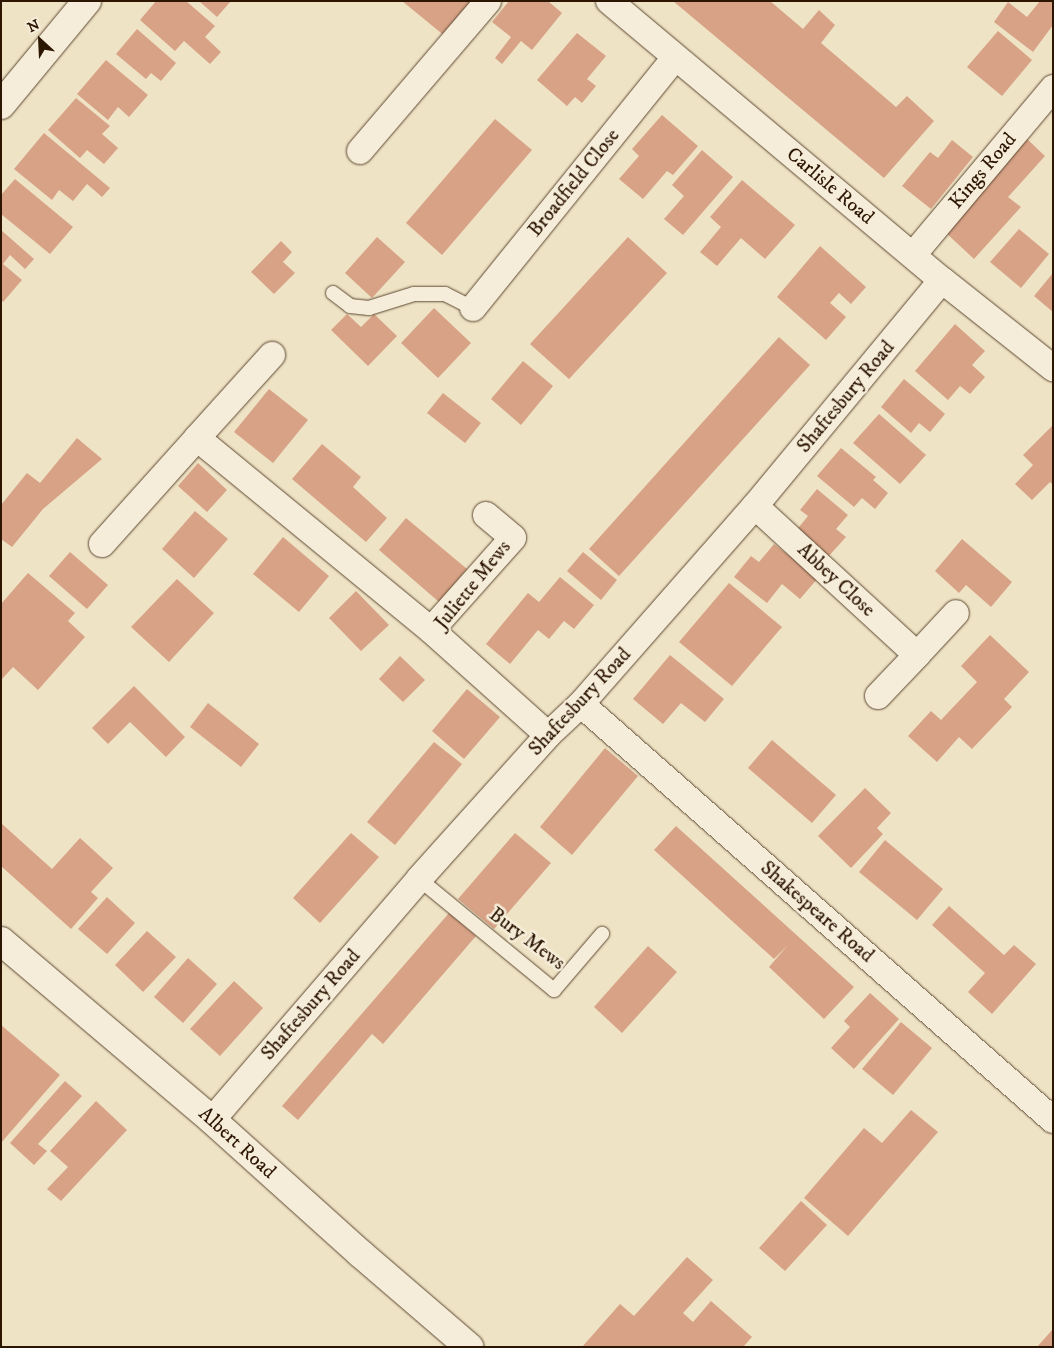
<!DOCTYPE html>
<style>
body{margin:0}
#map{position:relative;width:1054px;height:1348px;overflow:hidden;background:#efe3c5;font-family:"IM FELL DW Pica",serif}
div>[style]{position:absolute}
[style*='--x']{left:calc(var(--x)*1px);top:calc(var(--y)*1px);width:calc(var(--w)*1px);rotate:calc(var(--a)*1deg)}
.building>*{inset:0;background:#d8a286}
.roads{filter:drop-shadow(0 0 1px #5d4832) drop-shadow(0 0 1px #5d4832)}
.service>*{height:14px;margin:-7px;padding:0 7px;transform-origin:7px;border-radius:7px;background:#f5edd9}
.minor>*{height:26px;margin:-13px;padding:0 13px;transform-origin:13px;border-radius:13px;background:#f5edd9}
.tertiary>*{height:28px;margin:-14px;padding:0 14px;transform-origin:14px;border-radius:14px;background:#f5edd9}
span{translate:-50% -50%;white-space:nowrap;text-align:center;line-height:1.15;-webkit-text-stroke:5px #f5edd9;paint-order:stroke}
.street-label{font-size:20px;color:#2c1501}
.frame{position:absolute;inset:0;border:2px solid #2c1501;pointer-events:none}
.north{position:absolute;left:15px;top:15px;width:50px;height:50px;-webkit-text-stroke:4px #f5edd9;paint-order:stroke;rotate:335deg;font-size:14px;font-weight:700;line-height:20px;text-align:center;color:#2c1501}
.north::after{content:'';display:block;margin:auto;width:18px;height:22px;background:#2c1501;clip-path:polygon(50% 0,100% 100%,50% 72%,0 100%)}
</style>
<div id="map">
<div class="building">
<i style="clip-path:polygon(156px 1px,186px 1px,215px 26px,205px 37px,221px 52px,210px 64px,184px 41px,175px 51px,140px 20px)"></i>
<i style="clip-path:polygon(199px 1px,231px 1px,217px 17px)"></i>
<i style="clip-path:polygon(402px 1px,476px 1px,446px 37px)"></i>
<i style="clip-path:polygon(509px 1px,548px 1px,562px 13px,532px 50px,521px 41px,502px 64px,495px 58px,511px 37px,492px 22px)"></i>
<i style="clip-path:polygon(673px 1px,770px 1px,803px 29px,819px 10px,835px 25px,821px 43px,896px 107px,907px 96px,934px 121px,884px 178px)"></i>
<i style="clip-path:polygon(1040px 1px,1053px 2px,1053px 25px,1033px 52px,994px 22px,1008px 2px,1027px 17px)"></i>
<i style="clip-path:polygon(137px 29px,176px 63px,161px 81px,151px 73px,146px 79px,116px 54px)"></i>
<i style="clip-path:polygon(998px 31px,1032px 60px,1002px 96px,967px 67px)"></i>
<i style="clip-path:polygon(577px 33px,606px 56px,587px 79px,596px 86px,582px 103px,575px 97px,567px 106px,537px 80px)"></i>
<i style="clip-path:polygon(106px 60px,148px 95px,129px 117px,118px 107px,108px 120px,77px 94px)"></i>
<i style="clip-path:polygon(76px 98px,110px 126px,102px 134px,118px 148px,104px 164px,87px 150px,80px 158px,48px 130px)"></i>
<i style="clip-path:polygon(662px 115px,698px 146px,673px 175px,667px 171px,643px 199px,619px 179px,639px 156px,632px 149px)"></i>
<i style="clip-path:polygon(495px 119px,532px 150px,442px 255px,406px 223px)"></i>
<i style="clip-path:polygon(44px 133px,110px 188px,102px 197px,87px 184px,73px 201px,59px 190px,52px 200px,14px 169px)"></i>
<i style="clip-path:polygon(1027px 139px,1045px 156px,1008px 197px,1021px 207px,974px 259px,944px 231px)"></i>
<i style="clip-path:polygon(952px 140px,973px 157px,931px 209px,902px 186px,930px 152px,938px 158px)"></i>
<i style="clip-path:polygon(702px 150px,733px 177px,683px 235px,664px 219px,684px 196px,672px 185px)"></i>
<i style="clip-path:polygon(15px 179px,73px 227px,50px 254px,1px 214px,1px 195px)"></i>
<i style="clip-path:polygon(742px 180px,795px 225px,765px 259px,741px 238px,717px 266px,700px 252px,721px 227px,710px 217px)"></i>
<i style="clip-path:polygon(1019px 229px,1049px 254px,1021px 288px,990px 262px)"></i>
<i style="clip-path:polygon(1px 230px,34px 259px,25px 269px,10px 255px,3px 264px,22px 280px,3px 302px,1px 300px)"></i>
<i style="clip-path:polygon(377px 237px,405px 262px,372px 298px,345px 273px)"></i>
<i style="clip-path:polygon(628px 237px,667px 273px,569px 379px,530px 344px)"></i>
<i style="clip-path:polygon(281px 241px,292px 252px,283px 262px,295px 273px,274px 294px,251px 272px)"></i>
<i style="clip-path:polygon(820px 246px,866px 287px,851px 304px,839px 293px,830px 303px,846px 317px,826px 340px,777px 297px)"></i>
<i style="clip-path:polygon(1053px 273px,1053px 312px,1034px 296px)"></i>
<i style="clip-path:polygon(434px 308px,471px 343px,438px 378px,401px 343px)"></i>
<i style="clip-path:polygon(347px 314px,361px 327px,374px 314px,397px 336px,368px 366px,331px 330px)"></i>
<i style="clip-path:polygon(955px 324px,985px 351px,972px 365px,985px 377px,970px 394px,960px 386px,948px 400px,915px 371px)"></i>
<i style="clip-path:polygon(779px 337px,810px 365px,619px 576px,589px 549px)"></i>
<i style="clip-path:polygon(523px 361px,553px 386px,521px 425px,491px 399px)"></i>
<i style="clip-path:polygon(904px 379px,945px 414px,930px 432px,919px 423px,911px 433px,881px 407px)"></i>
<i style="clip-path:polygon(269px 389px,308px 420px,273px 463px,234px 432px)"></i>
<i style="clip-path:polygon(443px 393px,481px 423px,465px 443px,427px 413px)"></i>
<i style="clip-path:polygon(879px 414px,926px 455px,900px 484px,853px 443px)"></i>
<i style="clip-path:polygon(1053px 425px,1053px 485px,1050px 482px,1032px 500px,1015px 484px,1033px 465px,1023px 455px)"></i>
<i style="clip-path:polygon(77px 438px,102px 459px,43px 509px,12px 547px,1px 539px,1px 505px,27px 473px,40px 483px)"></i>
<i style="clip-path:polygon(322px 444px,361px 477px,353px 487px,387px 518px,366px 542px,292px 479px)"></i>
<i style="clip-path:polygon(841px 448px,876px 477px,873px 480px,888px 493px,875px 509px,862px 498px,854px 507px,817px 476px)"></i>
<i style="clip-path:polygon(198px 463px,227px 490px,207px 512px,178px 486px)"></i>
<i style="clip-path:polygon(817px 489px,848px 515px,836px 529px,846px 537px,827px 558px,795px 532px,808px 516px,800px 510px)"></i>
<i style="clip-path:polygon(195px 511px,228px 539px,194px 578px,162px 549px)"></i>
<i style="clip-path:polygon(406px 518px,467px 569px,439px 602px,379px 550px)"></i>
<i style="clip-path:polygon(283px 537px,329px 576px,299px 612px,253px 574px)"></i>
<i style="clip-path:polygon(962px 539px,1012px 582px,991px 607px,966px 585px,959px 593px,935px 571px)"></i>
<i style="clip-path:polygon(774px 544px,818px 578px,800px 599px,782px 584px,767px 603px,734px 577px,751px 556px,759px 562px)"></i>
<i style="clip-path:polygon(70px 552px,108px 585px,87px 609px,49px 576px)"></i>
<i style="clip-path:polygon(583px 552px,617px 580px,601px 600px,567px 571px)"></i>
<i style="clip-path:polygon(28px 573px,75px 613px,68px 621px,85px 637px,38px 690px,13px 667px,1px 680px,1px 604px)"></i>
<i style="clip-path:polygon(560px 577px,594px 605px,574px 629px,564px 621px,549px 639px,538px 630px,510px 664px,486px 644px,528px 593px,539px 602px)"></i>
<i style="clip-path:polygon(177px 579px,214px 613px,169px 662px,131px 627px)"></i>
<i style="clip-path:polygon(729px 583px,782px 627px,732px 686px,679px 642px)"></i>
<i style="clip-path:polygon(356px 591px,389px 625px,361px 651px,329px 618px)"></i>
<i style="clip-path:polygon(990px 635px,1029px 672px,1004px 699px,1012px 707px,972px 749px,959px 737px,937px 762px,908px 736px,931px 711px,941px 720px,977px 682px,961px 666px)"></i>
<i style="clip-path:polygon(670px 655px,724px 699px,705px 722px,681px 703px,663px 724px,633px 699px)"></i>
<i style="clip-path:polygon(400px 656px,425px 680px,403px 702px,379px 679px)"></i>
<i style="clip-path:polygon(134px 686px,185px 737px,166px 757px,130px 722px,108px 744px,92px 728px)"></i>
<i style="clip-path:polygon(467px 689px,500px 717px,464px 759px,432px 731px)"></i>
<i style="clip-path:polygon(208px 703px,259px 744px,241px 767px,190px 727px)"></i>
<i style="clip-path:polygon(772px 740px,836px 795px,812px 823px,748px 768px)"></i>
<i style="clip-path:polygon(434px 742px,462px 764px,395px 845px,367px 822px)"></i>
<i style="clip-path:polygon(605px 748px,638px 776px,572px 855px,540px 827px)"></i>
<i style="clip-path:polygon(865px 788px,891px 813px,877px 828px,883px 834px,851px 868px,818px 836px)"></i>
<i style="clip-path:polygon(1px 823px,52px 869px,80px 838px,113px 868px,91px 892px,98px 898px,71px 929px,1px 866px)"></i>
<i style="clip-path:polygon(676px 826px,854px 987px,824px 1019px,769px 967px,788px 945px,774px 959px,654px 850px)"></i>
<i style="clip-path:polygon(351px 833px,379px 857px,320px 923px,293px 898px)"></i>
<i style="clip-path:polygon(515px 833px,551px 863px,494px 929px,458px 899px)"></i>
<i style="clip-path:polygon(885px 840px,943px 889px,917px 920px,859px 872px)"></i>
<i style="clip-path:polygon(107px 897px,135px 923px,107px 954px,78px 929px)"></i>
<i style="clip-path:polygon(949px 906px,1004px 955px,1014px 945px,1036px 964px,992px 1014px,968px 992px,985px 973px,932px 925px)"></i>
<i style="clip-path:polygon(449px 913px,476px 936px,383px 1044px,372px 1034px,298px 1120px,282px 1106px)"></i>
<i style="clip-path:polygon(147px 931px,176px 957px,143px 992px,115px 965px)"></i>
<i style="clip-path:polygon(648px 946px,677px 972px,622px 1033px,594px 1007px)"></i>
<i style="clip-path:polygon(188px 958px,217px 984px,183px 1023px,154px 997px)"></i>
<i style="clip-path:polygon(234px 981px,263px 1008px,220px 1056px,190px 1029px)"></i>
<i style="clip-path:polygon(870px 993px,899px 1019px,854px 1069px,831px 1048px,850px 1027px,844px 1021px)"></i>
<i style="clip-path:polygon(901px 1022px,932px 1048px,893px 1095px,862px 1069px)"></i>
<i style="clip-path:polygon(1px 1025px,60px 1075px,1px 1143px)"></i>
<i style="clip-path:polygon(65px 1081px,82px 1096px,38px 1144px,47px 1151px,34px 1165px,10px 1143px)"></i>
<i style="clip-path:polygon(96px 1101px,127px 1130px,61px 1201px,47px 1189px,68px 1167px,50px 1151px)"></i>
<i style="clip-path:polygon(911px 1110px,938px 1132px,848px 1236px,804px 1198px,864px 1128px,882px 1143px)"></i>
<i style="clip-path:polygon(801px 1201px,827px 1225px,785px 1271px,759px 1248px)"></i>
<i style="clip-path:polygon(687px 1257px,713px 1280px,683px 1313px,693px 1322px,711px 1301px,752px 1337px,743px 1347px,582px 1347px,620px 1304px,634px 1316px)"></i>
<i style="clip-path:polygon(1053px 1329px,1053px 1347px,1037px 1347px)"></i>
</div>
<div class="roads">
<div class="service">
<i style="--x:333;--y:293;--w:21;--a:37"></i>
<i style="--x:350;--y:306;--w:19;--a:6"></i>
<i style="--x:369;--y:308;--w:47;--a:-17.3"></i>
<i style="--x:414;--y:294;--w:31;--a:0"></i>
<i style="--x:445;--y:294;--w:31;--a:27"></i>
<i style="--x:419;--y:879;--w:175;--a:39.4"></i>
<i style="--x:554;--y:990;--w:74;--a:-49.4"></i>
</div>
<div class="minor">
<i style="--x:609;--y:1;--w:434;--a:40"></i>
<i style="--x:942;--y:280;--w:142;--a:38.4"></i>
<i style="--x:360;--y:151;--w:197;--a:-49.5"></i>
<i style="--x:913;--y:255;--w:218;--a:-50"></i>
<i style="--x:473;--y:308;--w:321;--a:-51.1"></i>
<i style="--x:197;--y:438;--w:112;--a:-47.9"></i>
<i style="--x:755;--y:506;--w:220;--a:42.6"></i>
<i style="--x:917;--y:655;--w:57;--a:-47.1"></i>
<i style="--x:486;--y:515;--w:35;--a:40"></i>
<i style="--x:513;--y:538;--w:123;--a:131.7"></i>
<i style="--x:431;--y:630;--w:157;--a:41.9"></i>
<i style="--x:102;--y:544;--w:142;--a:-48.1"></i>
<i style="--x:197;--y:438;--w:303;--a:39.4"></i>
<i style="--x:878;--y:696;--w:57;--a:-46.4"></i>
<i style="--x:581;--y:704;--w:629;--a:41.39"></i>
<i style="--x:212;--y:1120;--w:318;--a:-49.3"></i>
<i style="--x:419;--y:879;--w:193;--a:-48.1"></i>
<i style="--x:548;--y:735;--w:45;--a:-43.2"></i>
<i style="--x:581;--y:704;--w:264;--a:-48.7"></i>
<i style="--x:755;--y:506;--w:293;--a:-50.4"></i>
</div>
<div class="tertiary">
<i style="--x:1;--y:105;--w:135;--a:-50.4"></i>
<i style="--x:1;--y:941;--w:277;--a:40.3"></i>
<i style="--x:212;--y:1120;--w:200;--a:42"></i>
<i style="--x:361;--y:1254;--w:143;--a:40.7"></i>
</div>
</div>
<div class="street-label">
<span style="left:983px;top:171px;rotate:-50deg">Kings Road</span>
<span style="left:574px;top:183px;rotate:-51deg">Broadfield Close</span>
<span style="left:830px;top:186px;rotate:40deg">Carlisle Road</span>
<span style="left:846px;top:397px;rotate:-50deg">Shaftesbury Road</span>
<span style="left:836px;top:580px;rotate:43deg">Abbey Close</span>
<span style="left:473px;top:585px;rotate:-51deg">Juliette Mews</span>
<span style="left:580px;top:702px;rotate:-47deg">Shaftesbury Road</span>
<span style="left:817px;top:912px;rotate:41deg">Shakespeare Road</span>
<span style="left:527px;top:939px;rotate:37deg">Bury Mews</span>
<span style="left:311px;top:1005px;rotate:-49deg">Shaftesbury Road</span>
<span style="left:237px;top:1143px;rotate:42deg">Albert Road</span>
</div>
<div class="frame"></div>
<div class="north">N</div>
</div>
